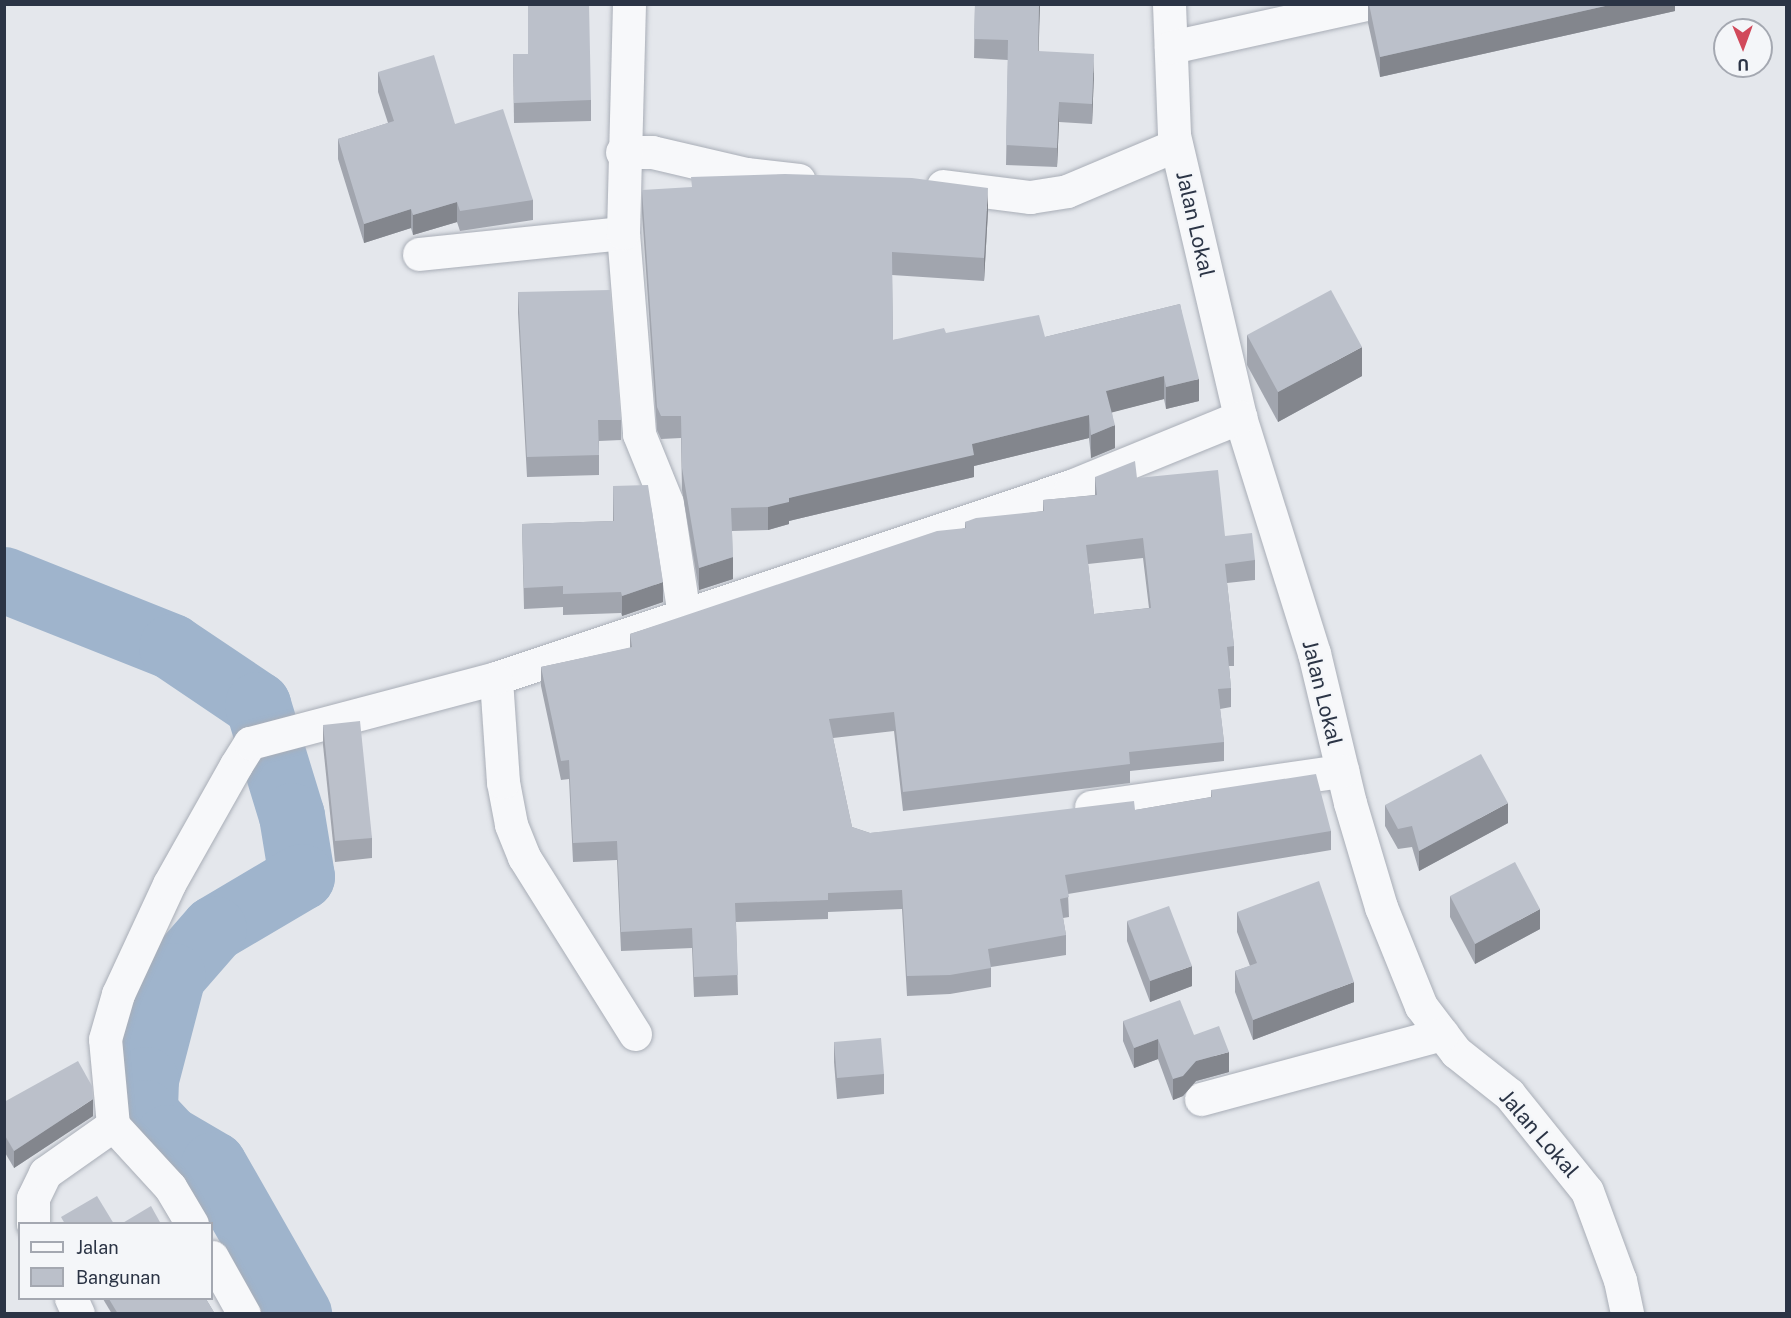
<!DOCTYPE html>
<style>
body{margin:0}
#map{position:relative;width:1791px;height:1318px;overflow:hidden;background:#e4e7ec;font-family:"Public Sans",sans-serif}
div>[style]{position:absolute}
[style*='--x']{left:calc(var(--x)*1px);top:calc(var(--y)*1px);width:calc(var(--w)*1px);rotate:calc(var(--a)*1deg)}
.river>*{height:66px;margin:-33px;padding:0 33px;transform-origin:33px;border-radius:33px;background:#9fb4cc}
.roads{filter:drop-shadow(0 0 2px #a9aeb7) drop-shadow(0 0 2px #a9aeb7)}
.minor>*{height:33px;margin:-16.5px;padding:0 16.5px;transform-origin:16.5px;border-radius:16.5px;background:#f7f8fa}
.wall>*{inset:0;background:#a1a5ae}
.shaded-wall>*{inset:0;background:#83868d}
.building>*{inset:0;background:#bbc0ca}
span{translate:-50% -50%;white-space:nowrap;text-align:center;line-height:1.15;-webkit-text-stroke:4.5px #f4f6f9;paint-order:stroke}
.street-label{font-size:21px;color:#2b3445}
.frame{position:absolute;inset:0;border:6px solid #2b3445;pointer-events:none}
.legend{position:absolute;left:18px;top:1222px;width:195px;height:78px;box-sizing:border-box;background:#f4f6f9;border:2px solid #a4a8b1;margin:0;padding:8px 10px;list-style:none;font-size:18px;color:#2b3445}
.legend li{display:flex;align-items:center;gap:12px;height:30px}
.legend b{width:30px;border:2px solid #a4a8b1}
.north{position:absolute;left:1713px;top:18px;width:60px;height:60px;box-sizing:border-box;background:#f4f6f9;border:2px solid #a4a8b1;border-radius:50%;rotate:179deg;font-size:16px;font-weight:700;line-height:24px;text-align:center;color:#2b3445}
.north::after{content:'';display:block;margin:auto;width:21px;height:27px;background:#d1495b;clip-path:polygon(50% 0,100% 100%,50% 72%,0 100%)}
</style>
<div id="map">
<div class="river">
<i style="--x:4;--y:580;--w:181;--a:21.7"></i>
<i style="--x:172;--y:647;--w:104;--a:34"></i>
<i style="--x:258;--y:705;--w:116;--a:73"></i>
<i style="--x:292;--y:816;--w:62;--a:80.7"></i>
<i style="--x:302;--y:877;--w:102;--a:149.4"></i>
<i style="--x:214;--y:929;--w:62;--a:131.1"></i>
<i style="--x:173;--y:976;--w:107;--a:104.6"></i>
<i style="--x:146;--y:1080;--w:33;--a:92"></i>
<i style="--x:145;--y:1113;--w:34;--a:47"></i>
<i style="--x:168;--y:1138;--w:53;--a:30.4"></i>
<i style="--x:214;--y:1165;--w:172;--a:60.3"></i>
</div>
<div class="roads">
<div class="minor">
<i style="--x:1169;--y:4;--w:131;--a:87.8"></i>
<i style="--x:1174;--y:135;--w:290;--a:76.8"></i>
<i style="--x:1240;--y:417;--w:247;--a:72.6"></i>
<i style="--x:1314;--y:653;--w:154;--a:76.5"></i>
<i style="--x:1350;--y:803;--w:109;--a:73.4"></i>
<i style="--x:1381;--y:907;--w:107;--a:68"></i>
<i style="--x:1421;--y:1006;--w:58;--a:52.7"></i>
<i style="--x:1456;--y:1052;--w:68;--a:38.4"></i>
<i style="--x:1509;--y:1094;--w:124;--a:51.2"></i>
<i style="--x:1587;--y:1191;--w:95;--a:69.7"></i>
<i style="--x:1620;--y:1280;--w:35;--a:78"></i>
<i style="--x:1171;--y:47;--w:200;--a:-12.4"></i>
<i style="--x:622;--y:152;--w:30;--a:0"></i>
<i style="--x:652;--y:152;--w:97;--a:13.2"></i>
<i style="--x:746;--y:174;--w:53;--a:6.5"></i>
<i style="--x:943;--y:186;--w:88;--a:7.2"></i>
<i style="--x:1030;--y:197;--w:37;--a:-9"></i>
<i style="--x:1067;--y:191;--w:118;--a:-22.9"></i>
<i style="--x:623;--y:233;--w:202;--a:85.4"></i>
<i style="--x:639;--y:434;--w:74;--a:67.9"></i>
<i style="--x:667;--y:503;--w:113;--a:81.4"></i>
<i style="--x:419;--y:254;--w:205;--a:-5.9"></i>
<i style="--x:623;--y:233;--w:229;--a:-88.5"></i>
<i style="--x:1091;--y:807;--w:254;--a:-8.2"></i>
<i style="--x:635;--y:1034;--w:209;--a:-122.1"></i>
<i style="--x:524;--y:857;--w:35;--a:-112"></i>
<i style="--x:511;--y:824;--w:43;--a:-100.8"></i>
<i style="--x:503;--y:782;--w:104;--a:-93.9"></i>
<i style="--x:496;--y:678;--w:606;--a:-18.46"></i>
<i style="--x:1071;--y:486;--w:183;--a:-22.2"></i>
<i style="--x:1201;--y:1099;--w:250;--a:-15.1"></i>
<i style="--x:33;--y:1224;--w:26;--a:-90"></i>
<i style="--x:33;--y:1198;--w:28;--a:-64"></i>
<i style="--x:45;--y:1173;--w:83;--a:-35.2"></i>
<i style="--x:192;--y:1224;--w:43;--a:-120.7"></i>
<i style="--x:170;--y:1187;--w:84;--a:-132.6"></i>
<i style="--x:113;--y:1125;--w:86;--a:-95.3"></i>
<i style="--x:105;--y:1039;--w:47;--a:-73.9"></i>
<i style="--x:118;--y:994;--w:121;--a:-65.1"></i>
<i style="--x:169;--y:884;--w:137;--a:-60.6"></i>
<i style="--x:236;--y:765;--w:26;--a:-58"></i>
<i style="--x:250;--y:743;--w:254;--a:-14.8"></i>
<i style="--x:212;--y:1257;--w:65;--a:60.7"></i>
<i style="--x:71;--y:1298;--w:17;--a:66"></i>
</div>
</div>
<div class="wall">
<i style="clip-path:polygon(975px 4px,1040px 4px,1038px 51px,1094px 73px,1092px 124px,1059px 122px,1057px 167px,1006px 165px,1008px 60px,974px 58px)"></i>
<i style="clip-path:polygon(1368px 4px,1675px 4px,1675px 11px,1380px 77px,1368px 23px)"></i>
<i style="clip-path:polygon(513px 54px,591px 100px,591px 121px,514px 123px)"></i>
<i style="clip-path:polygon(378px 72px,455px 124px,533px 200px,533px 220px,460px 231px,457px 222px,413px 235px,411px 228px,364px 243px,338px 159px,338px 139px,388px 123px,378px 92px)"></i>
<i style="clip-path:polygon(642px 190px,988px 211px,984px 281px,892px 275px,893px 340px,946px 333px,1045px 337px,1180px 304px,1199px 401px,1166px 409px,1164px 399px,1112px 412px,1115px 448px,1091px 458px,1089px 438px,974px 466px,974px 477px,789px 521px,789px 524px,768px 530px,732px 531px,733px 579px,699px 590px,682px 490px,681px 438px,661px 439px,657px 430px,642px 213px)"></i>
<i style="clip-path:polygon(518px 292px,621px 420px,621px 440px,599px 441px,599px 475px,527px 477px,518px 313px)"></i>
<i style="clip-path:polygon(1247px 335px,1362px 376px,1278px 422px,1247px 365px)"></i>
<i style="clip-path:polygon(evenodd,1095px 477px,1137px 478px,1225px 536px,1255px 560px,1255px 580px,1227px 583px,1234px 646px,1234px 666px,1229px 666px,1231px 688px,1231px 707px,1220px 709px,1224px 742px,1224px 761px,1130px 771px,1130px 783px,903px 811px,894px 731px,833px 738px,852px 827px,870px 833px,1135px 810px,1211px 797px,1211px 790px,1331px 831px,1331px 850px,1068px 894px,1069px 917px,1063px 918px,1066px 935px,1066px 955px,991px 967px,991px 987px,950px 994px,907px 996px,902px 909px,828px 912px,828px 919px,736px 922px,738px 995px,694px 997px,692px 948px,621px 951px,617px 860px,573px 862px,569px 779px,561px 780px,541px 686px,541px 667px,630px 648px,630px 634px,965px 528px,965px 522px,1043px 511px,1043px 500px,1095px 495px,1095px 477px,1143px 558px,1149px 608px,1094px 614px,1088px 564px,1143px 558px)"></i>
<i style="clip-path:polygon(613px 486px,663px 602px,622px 616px,621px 613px,563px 615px,563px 607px,524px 609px,522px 524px,613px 521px)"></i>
<i style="clip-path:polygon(323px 725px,372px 838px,372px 858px,335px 862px,323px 745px)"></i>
<i style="clip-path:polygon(1385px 805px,1508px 823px,1419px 871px,1412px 847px,1398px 849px,1385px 826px)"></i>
<i style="clip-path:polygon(1450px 896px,1540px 929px,1475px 964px,1450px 917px)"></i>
<i style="clip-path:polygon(1237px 912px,1354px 1002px,1253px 1040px,1235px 992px,1235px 971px,1250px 966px,1237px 932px)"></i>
<i style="clip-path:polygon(1127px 921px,1192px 986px,1150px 1002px,1127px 941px)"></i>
<i style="clip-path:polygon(1123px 1021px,1194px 1035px,1229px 1072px,1196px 1081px,1183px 1096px,1173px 1100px,1158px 1059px,1134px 1068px,1123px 1041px)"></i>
<i style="clip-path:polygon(834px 1042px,884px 1074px,884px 1094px,837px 1099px,834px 1062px)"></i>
<i style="clip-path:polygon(4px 1102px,93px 1116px,14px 1168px,4px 1151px)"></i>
<i style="clip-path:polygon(103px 1299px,206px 1299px,215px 1314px,112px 1314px)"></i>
</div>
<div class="shaded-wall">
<i style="clip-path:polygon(1039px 4px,1040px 4px,1038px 71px,1038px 51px)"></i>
<i style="clip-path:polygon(1614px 4px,1675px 4px,1675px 11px,1380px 77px,1380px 57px)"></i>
<i style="clip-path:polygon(1094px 54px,1094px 73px,1092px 124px,1092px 104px)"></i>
<i style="clip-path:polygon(1059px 102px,1059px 122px,1057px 167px,1057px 148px)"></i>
<i style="clip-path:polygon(988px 188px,988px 211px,984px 281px,984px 258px)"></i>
<i style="clip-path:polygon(457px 202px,457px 222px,413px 235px,413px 215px)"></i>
<i style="clip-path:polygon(411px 209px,411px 228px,364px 243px,364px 224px)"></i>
<i style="clip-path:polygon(1362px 347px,1362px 376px,1278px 422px,1278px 392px)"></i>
<i style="clip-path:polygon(1164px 376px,1164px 399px,1106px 414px,1106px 391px)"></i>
<i style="clip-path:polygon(1199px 379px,1199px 401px,1166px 409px,1166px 387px)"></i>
<i style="clip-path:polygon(1089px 415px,1089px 438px,974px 466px,974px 477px,789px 521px,789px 524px,768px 530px,768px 507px,789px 498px,972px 444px)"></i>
<i style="clip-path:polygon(1115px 425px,1115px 448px,1091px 458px,1091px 435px)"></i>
<i style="clip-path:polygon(733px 557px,733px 579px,699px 590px,699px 568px)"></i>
<i style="clip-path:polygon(663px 582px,663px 602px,622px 616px,622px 596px)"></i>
<i style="clip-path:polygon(1508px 803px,1508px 823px,1419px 871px,1419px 851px)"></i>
<i style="clip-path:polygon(1540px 909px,1540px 929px,1475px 964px,1475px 944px)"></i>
<i style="clip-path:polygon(1192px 966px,1192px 986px,1150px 1002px,1150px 981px)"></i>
<i style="clip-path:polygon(1354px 982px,1354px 1002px,1253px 1040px,1253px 1020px)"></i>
<i style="clip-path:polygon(1158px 1039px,1158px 1059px,1134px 1068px,1134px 1048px)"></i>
<i style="clip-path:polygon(1229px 1052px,1229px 1072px,1196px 1081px,1183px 1096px,1173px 1100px,1173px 1079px,1196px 1061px)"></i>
<i style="clip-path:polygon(93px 1099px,93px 1116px,14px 1168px,14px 1151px)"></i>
</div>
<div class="building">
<i style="clip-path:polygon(528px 4px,589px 4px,591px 100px,514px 103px,513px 54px,528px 54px)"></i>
<i style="clip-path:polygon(975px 4px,1039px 4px,1038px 51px,1094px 54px,1092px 104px,1059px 102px,1057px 148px,1006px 145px,1008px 40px,974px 39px)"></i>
<i style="clip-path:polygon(1369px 4px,1614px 4px,1380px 57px)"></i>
<i style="clip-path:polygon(434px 55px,455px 124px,503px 109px,533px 200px,460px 211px,457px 202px,413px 215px,411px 209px,364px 224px,338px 139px,394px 121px,378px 72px)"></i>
<i style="clip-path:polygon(785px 174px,912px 178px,988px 188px,984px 258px,892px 252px,893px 340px,944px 328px,946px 333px,1039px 315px,1045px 337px,1180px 304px,1199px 379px,1166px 387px,1164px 376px,1106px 391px,1115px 425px,1091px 435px,1089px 415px,972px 444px,974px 455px,789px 498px,789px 502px,768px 507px,731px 508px,733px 557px,699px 568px,682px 468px,681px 416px,661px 416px,657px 407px,642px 190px,692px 187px,691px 177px)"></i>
<i style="clip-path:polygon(610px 290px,621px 420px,598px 420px,599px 455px,527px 457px,518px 292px)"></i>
<i style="clip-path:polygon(1331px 290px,1362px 347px,1278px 392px,1247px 335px)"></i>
<i style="clip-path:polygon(evenodd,1135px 461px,1137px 478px,1218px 470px,1225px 536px,1252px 533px,1255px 560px,1225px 564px,1234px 646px,1227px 647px,1231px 688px,1218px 689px,1224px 742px,1129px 752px,1130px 764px,903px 792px,894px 712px,829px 719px,852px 827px,870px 833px,1134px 801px,1135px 810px,1212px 797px,1211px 790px,1316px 774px,1331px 831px,1065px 875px,1069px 897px,1060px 899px,1066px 935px,988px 949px,991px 968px,950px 975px,907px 976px,902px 890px,828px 893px,828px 900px,735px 903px,738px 975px,694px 977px,692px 928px,621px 932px,617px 841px,573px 843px,569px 760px,561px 761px,541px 667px,632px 647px,630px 634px,937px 531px,966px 528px,965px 522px,976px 518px,1044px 511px,1043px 500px,1097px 495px,1095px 477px,1135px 461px,1143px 538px,1151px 608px,1094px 614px,1086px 545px,1143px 538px)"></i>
<i style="clip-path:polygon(648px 485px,663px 582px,622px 596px,621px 592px,563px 594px,563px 586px,524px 588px,522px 524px,614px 521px,613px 486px)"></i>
<i style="clip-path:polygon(360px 721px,372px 838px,335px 841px,323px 725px)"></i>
<i style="clip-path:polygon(1481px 754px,1508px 803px,1419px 851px,1412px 826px,1398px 829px,1385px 805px)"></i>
<i style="clip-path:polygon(1515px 862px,1540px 909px,1475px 944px,1450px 896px)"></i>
<i style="clip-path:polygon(1319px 881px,1354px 982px,1253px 1020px,1235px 971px,1257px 963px,1237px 912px)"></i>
<i style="clip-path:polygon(1169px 906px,1192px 966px,1150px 981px,1127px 921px)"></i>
<i style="clip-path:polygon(1180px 1000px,1194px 1035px,1219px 1026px,1229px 1052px,1196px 1061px,1183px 1076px,1173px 1079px,1158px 1039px,1134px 1048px,1123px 1021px)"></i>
<i style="clip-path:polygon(881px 1038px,884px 1074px,837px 1078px,834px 1042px)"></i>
<i style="clip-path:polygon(78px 1061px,92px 1086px,93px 1099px,14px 1151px,4px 1134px,4px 1102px)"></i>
<i style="clip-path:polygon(97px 1196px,114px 1224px,65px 1224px,61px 1217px)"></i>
<i style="clip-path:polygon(151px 1206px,161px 1224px,121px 1224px)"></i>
<i style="clip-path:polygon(109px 1299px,206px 1299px,215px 1314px,118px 1314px)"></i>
</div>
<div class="street-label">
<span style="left:1195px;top:224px;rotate:77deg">Jalan Lokal</span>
<span style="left:1322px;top:693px;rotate:76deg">Jalan Lokal</span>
<span style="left:1539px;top:1134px;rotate:49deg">Jalan Lokal</span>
</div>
<div class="frame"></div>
<ul class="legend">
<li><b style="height:8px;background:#f7f8fa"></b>Jalan</li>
<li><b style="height:16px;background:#bbc0ca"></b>Bangunan</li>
</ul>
<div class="north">U</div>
</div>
